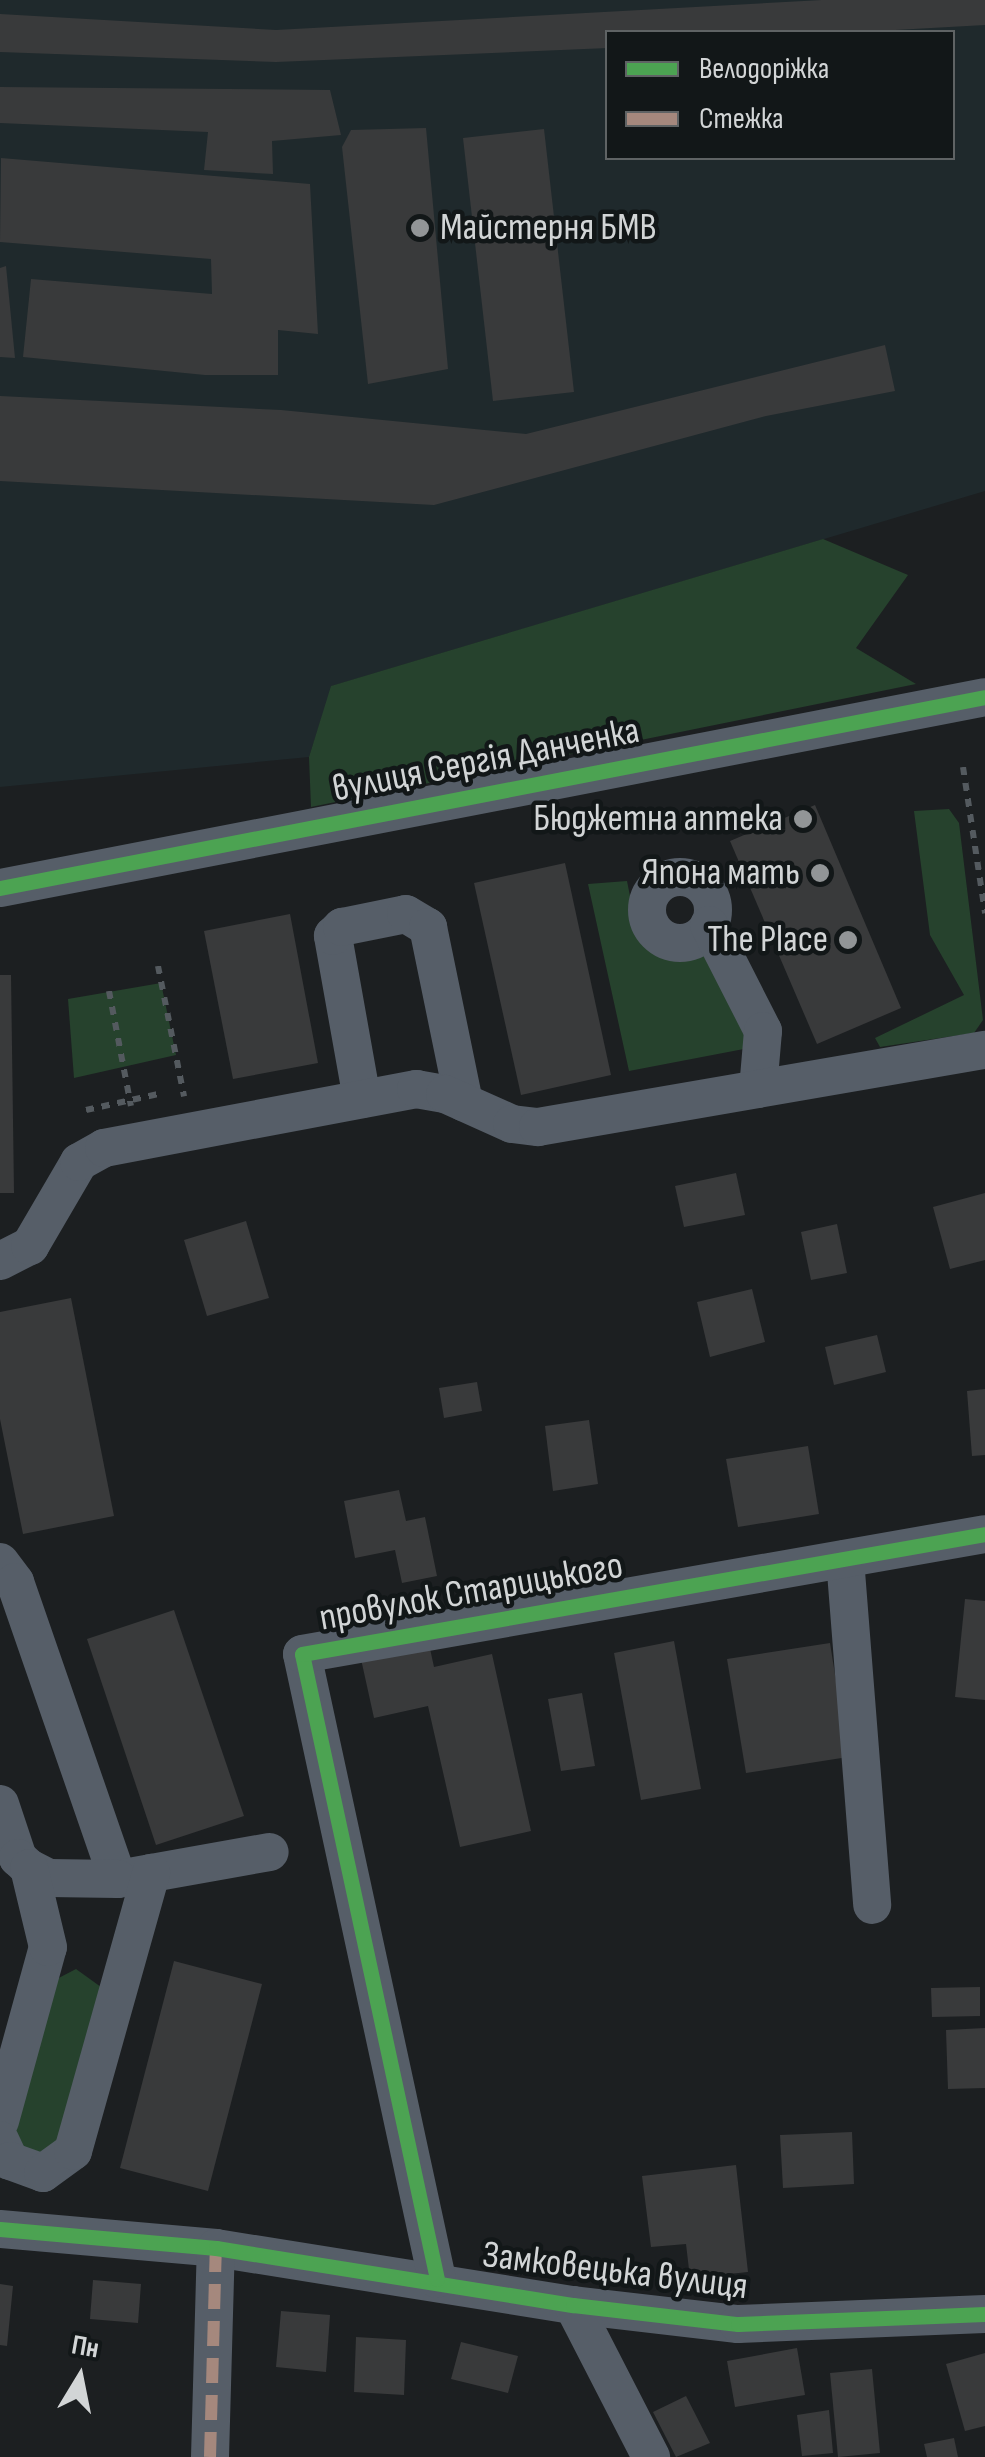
<!DOCTYPE html>
<meta charset="utf-8">
<style>
body{margin:0}
#map{position:relative;width:985px;height:2457px;overflow:hidden;background:#1c1f21;font-family:"Sofia Sans Condensed",sans-serif}
div>[style]{position:absolute}
[style*='--x']{left:calc(var(--x)*1px);top:calc(var(--y)*1px);width:calc(var(--w)*1px);rotate:calc(var(--a)*1deg)}
.built>*{inset:0;background:#1f292c}
.green>*{inset:0;background:#26422d}
.building>*{inset:0;background:#393a3b}
.path>*{height:6px;margin-top:-3px;transform-origin:0;background:repeating-linear-gradient(90deg,#545a5f 0 8px,transparent 0 16px)}
.minor>*{height:38px;margin:-19px;padding:0 19px;transform-origin:19px;border-radius:19px;background:#565e68}
.minor>.ring{margin:-19px;padding:0;box-sizing:content-box;background:none;border:38px solid #565e68;border-radius:50%}
.quiet>*{height:12px;margin-top:-6px;transform-origin:0;background:repeating-linear-gradient(90deg,#a5887d 0 25px,transparent 0 37px)}
.cycleway>*{height:15px;margin:-7.5px;padding:0 7.5px;transform-origin:7.5px;border-radius:7.5px;background:#4ca352}
.dots>*{width:28px;height:28px;translate:-50% -50%;box-sizing:border-box;border:5px solid #121718;border-radius:50%}
span{translate:-50% -50%;white-space:nowrap;text-align:center;line-height:1.15;-webkit-text-stroke:9px #121718;paint-order:stroke}
.poi-label{font-size:38px;color:#d2d5d6}
.left{translate:0 -50%;text-align:left}
.right{translate:-100% -50%;text-align:right}
.street-label{font-size:38px;color:#d2d5d6}
.legend{position:absolute;left:605px;top:30px;width:350px;height:130px;box-sizing:border-box;background:#121718;border:2px solid #5f6364;margin:0;padding:12px 18px;list-style:none;font-size:30px;color:#d2d5d6}
.legend li{display:flex;align-items:center;gap:20px;height:50px}
.legend b{width:50px;border:2px solid #5f6364}
.north{position:absolute;left:30px;top:2327px;width:100px;height:100px;-webkit-text-stroke:8px #121718;paint-order:stroke;rotate:10deg;font-size:28px;font-weight:700;line-height:40px;text-align:center;color:#d2d5d6}
.north::after{content:'';display:block;margin:auto;width:35px;height:45px;background:#d2d5d6;clip-path:polygon(50% 0,100% 100%,50% 72%,0 100%)}
</style>
<div id="map">
<div class="built">
<i style="clip-path:polygon(evenodd,0 0,985px 0,985px 491px,332px 686px,309px 757px,0 787px,0 0,608px 32px,952px 32px,952px 158px,608px 158px,608px 32px)"></i>
</div>
<div class="green">
<i style="clip-path:polygon(823px 539px,908px 575px,856px 648px,916px 684px,311px 807px,309px 757px,331px 686px)"></i>
<i style="clip-path:polygon(949px 809px,959px 823px,983px 1020px,974px 1033px,880px 1047px,875px 1038px,964px 995px,930px 935px,914px 811px)"></i>
<i style="clip-path:polygon(627px 881px,635px 921px,647px 940px,663px 950px,704px 954px,715px 964px,749px 1048px,629px 1071px,588px 884px)"></i>
<i style="clip-path:polygon(161px 983px,176px 1055px,74px 1078px,68px 999px)"></i>
<i style="clip-path:polygon(76px 1969px,101px 1987px,64px 2136px,46px 2155px,21px 2149px,14px 2125px,51px 1982px)"></i>
</div>
<div class="building">
<i style="clip-path:polygon(822px 0,985px 0,985px 25px,859px 32px,608px 32px,608px 48px,276px 62px,0 52px,0 14px,276px 30px)"></i>
<i style="clip-path:polygon(0 87px,330px 90px,341px 135px,272px 141px,273px 174px,204px 170px,208px 132px,0 123px)"></i>
<i style="clip-path:polygon(426px 128px,448px 369px,368px 384px,342px 147px,351px 130px)"></i>
<i style="clip-path:polygon(544px 129px,574px 392px,493px 401px,463px 138px)"></i>
<i style="clip-path:polygon(1px 158px,310px 184px,318px 334px,278px 330px,278px 375px,205px 375px,23px 357px,31px 279px,212px 294px,211px 259px,0 242px)"></i>
<i style="clip-path:polygon(6px 266px,15px 358px,0 357px,0 268px)"></i>
<i style="clip-path:polygon(885px 345px,895px 391px,766px 416px,434px 505px,0 481px,0 396px,281px 410px,526px 434px)"></i>
<i style="clip-path:polygon(815px 805px,901px 1008px,817px 1044px,730px 841px)"></i>
<i style="clip-path:polygon(565px 863px,611px 1075px,521px 1095px,474px 883px)"></i>
<i style="clip-path:polygon(290px 914px,318px 1063px,233px 1079px,204px 931px)"></i>
<i style="clip-path:polygon(0 975px,11px 975px,14px 1193px,0 1193px)"></i>
<i style="clip-path:polygon(736px 1173px,745px 1215px,684px 1227px,675px 1186px)"></i>
<i style="clip-path:polygon(985px 1193px,985px 1260px,950px 1269px,933px 1207px)"></i>
<i style="clip-path:polygon(246px 1221px,269px 1298px,207px 1316px,184px 1240px)"></i>
<i style="clip-path:polygon(837px 1224px,847px 1273px,811px 1280px,801px 1232px)"></i>
<i style="clip-path:polygon(752px 1289px,765px 1342px,710px 1357px,697px 1302px)"></i>
<i style="clip-path:polygon(71px 1298px,114px 1516px,23px 1534px,0 1419px,0 1312px)"></i>
<i style="clip-path:polygon(877px 1335px,886px 1372px,834px 1385px,825px 1347px)"></i>
<i style="clip-path:polygon(477px 1382px,482px 1411px,444px 1418px,439px 1388px)"></i>
<i style="clip-path:polygon(985px 1389px,985px 1455px,972px 1456px,967px 1391px)"></i>
<i style="clip-path:polygon(589px 1420px,598px 1484px,553px 1491px,545px 1426px)"></i>
<i style="clip-path:polygon(808px 1446px,819px 1514px,738px 1527px,726px 1459px)"></i>
<i style="clip-path:polygon(399px 1490px,406px 1521px,425px 1517px,437px 1576px,402px 1583px,395px 1550px,355px 1558px,344px 1501px)"></i>
<i style="clip-path:polygon(965px 1599px,985px 1601px,985px 1700px,955px 1697px)"></i>
<i style="clip-path:polygon(174px 1610px,244px 1816px,156px 1845px,87px 1639px)"></i>
<i style="clip-path:polygon(674px 1641px,701px 1789px,641px 1800px,614px 1653px)"></i>
<i style="clip-path:polygon(830px 1643px,848px 1757px,746px 1773px,727px 1659px)"></i>
<i style="clip-path:polygon(429px 1644px,434px 1667px,492px 1654px,531px 1831px,460px 1847px,428px 1706px,374px 1718px,361px 1659px)"></i>
<i style="clip-path:polygon(582px 1693px,595px 1766px,561px 1771px,548px 1699px)"></i>
<i style="clip-path:polygon(174px 1961px,262px 1984px,208px 2191px,120px 2168px)"></i>
<i style="clip-path:polygon(980px 1987px,980px 2016px,932px 2017px,931px 1988px)"></i>
<i style="clip-path:polygon(985px 2028px,985px 2088px,948px 2089px,946px 2030px)"></i>
<i style="clip-path:polygon(852px 2132px,854px 2184px,783px 2188px,780px 2135px)"></i>
<i style="clip-path:polygon(736px 2165px,748px 2272px,690px 2278px,686px 2244px,651px 2247px,642px 2176px)"></i>
<i style="clip-path:polygon(93px 2280px,141px 2284px,138px 2323px,90px 2319px)"></i>
<i style="clip-path:polygon(0 2284px,13px 2286px,7px 2346px,0 2345px)"></i>
<i style="clip-path:polygon(281px 2311px,330px 2315px,326px 2372px,276px 2367px)"></i>
<i style="clip-path:polygon(356px 2337px,406px 2340px,404px 2395px,354px 2392px)"></i>
<i style="clip-path:polygon(461px 2342px,518px 2356px,508px 2393px,451px 2379px)"></i>
<i style="clip-path:polygon(797px 2348px,805px 2395px,735px 2407px,727px 2361px)"></i>
<i style="clip-path:polygon(985px 2353px,985px 2426px,965px 2431px,946px 2364px)"></i>
<i style="clip-path:polygon(872px 2369px,880px 2453px,838px 2457px,830px 2373px)"></i>
<i style="clip-path:polygon(686px 2396px,710px 2443px,676px 2457px,653px 2412px)"></i>
<i style="clip-path:polygon(829px 2410px,833px 2453px,802px 2456px,797px 2415px)"></i>
<i style="clip-path:polygon(954px 2438px,958px 2457px,927px 2457px,924px 2444px)"></i>
</div>
<div class="path">
<i style="--x:963;--y:767;--w:148;--a:81.4"></i>
<i style="--x:158;--y:966;--w:133;--a:78.7"></i>
<i style="--x:109;--y:991;--w:117;--a:79.2"></i>
<i style="--x:86;--y:1110;--w:74;--a:-12.5"></i>
</div>
<div class="minor">
<i class="ring" style="left:647px;top:877px;width:28px;height:28px"></i>
<i style="--x:0;--y:888;--w:1003;--a:-10.97"></i>
<i style="--x:709;--y:925;--w:119;--a:63"></i>
<i style="--x:763;--y:1031;--w:58;--a:94.9"></i>
<i style="--x:362;--y:1099;--w:166;--a:-100.1"></i>
<i style="--x:333;--y:936;--w:13;--a:-45"></i>
<i style="--x:342;--y:927;--w:65;--a:-11.5"></i>
<i style="--x:406;--y:914;--w:26;--a:31"></i>
<i style="--x:428;--y:927;--w:179;--a:78.4"></i>
<i style="--x:0;--y:1261;--w:34;--a:-27"></i>
<i style="--x:30;--y:1246;--w:97;--a:-59.7"></i>
<i style="--x:79;--y:1162;--w:29;--a:-29"></i>
<i style="--x:104;--y:1148;--w:318;--a:-10.7"></i>
<i style="--x:416;--y:1089;--w:29;--a:10"></i>
<i style="--x:445;--y:1094;--w:73;--a:24.1"></i>
<i style="--x:512;--y:1124;--w:26;--a:7"></i>
<i style="--x:538;--y:1127;--w:454;--a:-9.8"></i>
<i style="--x:845;--y:1559;--w:347;--a:85.5"></i>
<i style="--x:0;--y:1562;--w:25;--a:53"></i>
<i style="--x:15;--y:1582;--w:314;--a:70.9"></i>
<i style="--x:118;--y:1879;--w:154;--a:-10.1"></i>
<i style="--x:0;--y:1804;--w:57;--a:71.6"></i>
<i style="--x:18;--y:1858;--w:15;--a:42"></i>
<i style="--x:29;--y:1868;--w:22;--a:27"></i>
<i style="--x:49;--y:1878;--w:69;--a:0.8"></i>
<i style="--x:0;--y:2121;--w:180;--a:-74.6"></i>
<i style="--x:48;--y:1947;--w:81;--a:-103.5"></i>
<i style="--x:0;--y:2140;--w:23;--a:65"></i>
<i style="--x:10;--y:2161;--w:35;--a:20"></i>
<i style="--x:43;--y:2173;--w:37;--a:-36"></i>
<i style="--x:73;--y:2151;--w:289;--a:-74.3"></i>
<i style="--x:0;--y:2229;--w:217;--a:5"></i>
<i style="--x:216;--y:2248;--w:362;--a:9.1"></i>
<i style="--x:573;--y:2305;--w:166;--a:6.6"></i>
<i style="--x:738;--y:2324;--w:247;--a:-2.3"></i>
<i style="--x:437;--y:2279;--w:639;--a:-102.19"></i>
<i style="--x:302;--y:1654;--w:693;--a:-9.96"></i>
<i style="--x:573;--y:2305;--w:171;--a:62.8"></i>
<i style="--x:210;--y:2457;--w:209;--a:-88.4"></i>
</div>
<div class="quiet">
<i style="--x:210;--y:2457;--w:209;--a:-88.4"></i>
</div>
<div class="cycleway">
<i style="--x:0;--y:888;--w:1003;--a:-10.97"></i>
<i style="--x:0;--y:2229;--w:217;--a:5"></i>
<i style="--x:216;--y:2248;--w:362;--a:9.1"></i>
<i style="--x:573;--y:2305;--w:166;--a:6.6"></i>
<i style="--x:738;--y:2324;--w:247;--a:-2.3"></i>
<i style="--x:437;--y:2279;--w:639;--a:-102.19"></i>
<i style="--x:302;--y:1654;--w:693;--a:-9.96"></i>
</div>
<div class="dots">
<i style="left:420px;top:228px;background:#929597"></i>
<i style="left:803px;top:819px;background:#929597"></i>
<i style="left:820px;top:873px;background:#929597"></i>
<i style="left:848px;top:940px;background:#929597"></i>
</div>
<div class="poi-label">
<span class="left" style="left:440px;top:228px">Майстерня БМВ</span>
<span class="right" style="left:783px;top:819px">Бюджетна аптека</span>
<span class="right" style="left:800px;top:873px">Япона мать</span>
<span class="right" style="left:828px;top:940px">The Place</span>
</div>
<div class="street-label">
<span style="left:486px;top:760px;rotate:-11deg">вулиця Сергія Данченка</span>
<span style="left:471px;top:1592px;rotate:-10deg">провулок Старицького</span>
<span style="left:615px;top:2271px;rotate:7deg">Замковецька вулиця</span>
</div>
<ul class="legend">
<li><b style="height:12px;background:#4ca352"></b>Велодоріжка</li>
<li><b style="height:12px;background:#a5887d"></b>Стежка</li>
</ul>
<div class="north">Пн</div>
</div>
